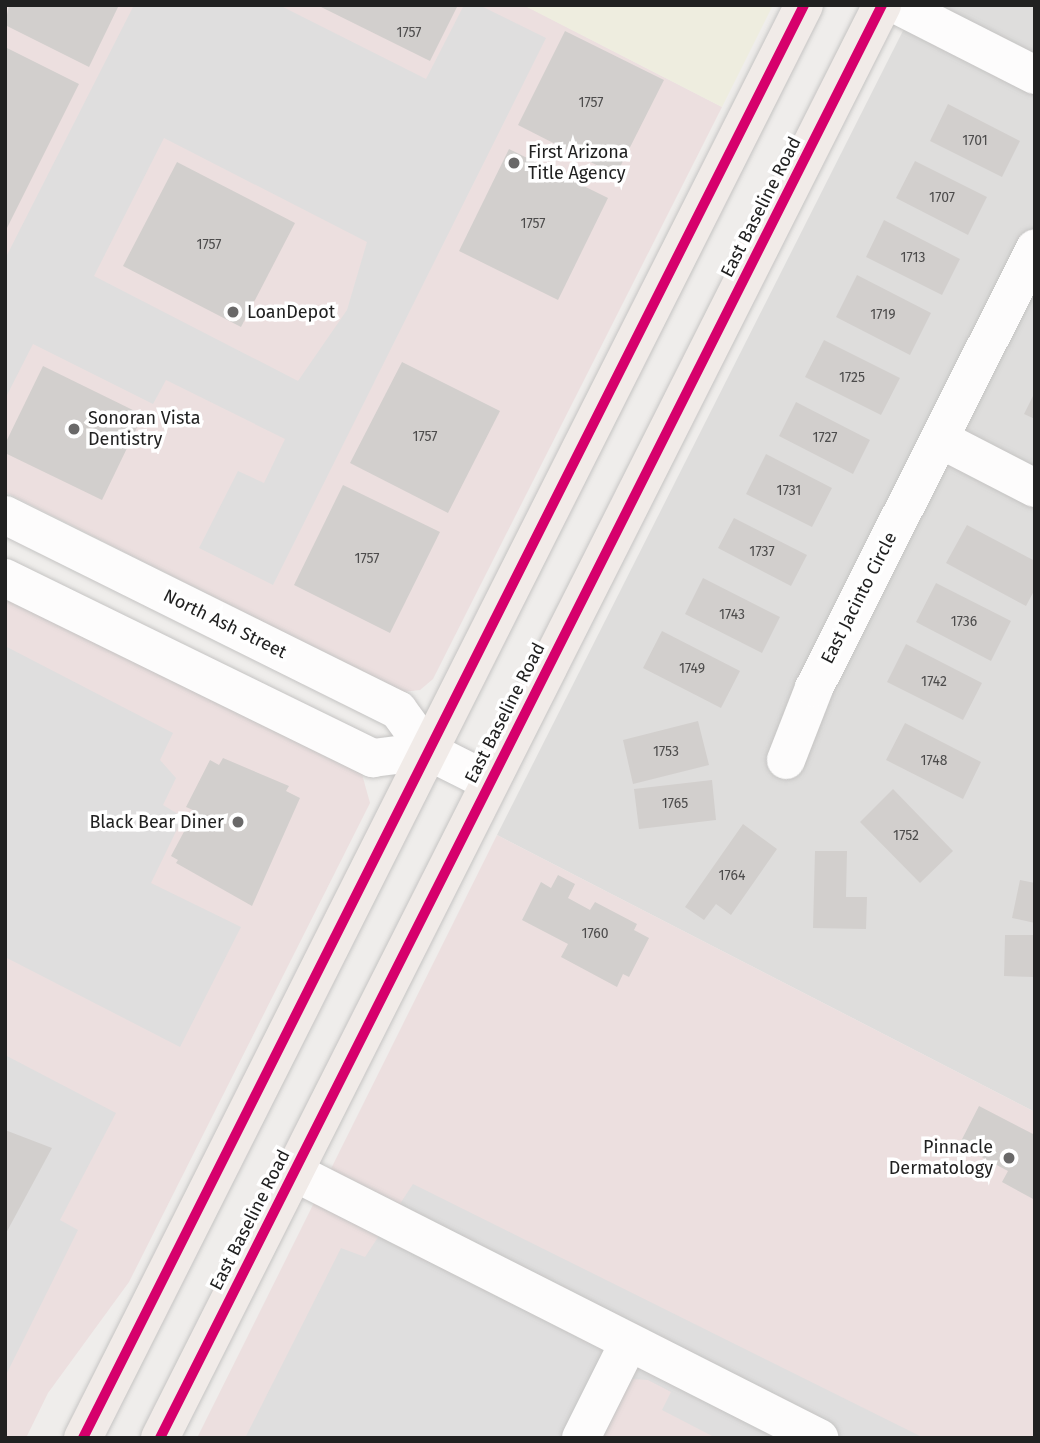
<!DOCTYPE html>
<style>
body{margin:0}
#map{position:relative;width:1040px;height:1443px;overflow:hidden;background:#efedeb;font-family:"Fira Sans",sans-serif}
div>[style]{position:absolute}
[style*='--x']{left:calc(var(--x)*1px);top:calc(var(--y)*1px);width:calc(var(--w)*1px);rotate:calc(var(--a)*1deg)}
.residential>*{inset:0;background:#dedddc}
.commercial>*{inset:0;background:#ecdfdf}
.farmland>*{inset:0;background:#eeeddf}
.parking>*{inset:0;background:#dfdede}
.building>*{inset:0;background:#d2cfcd}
.roads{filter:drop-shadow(0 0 2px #c5c4c3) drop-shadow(0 0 2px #c5c4c3)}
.minor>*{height:38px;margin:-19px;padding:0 19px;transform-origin:19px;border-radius:19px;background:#fdfcfc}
.major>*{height:38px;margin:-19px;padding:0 19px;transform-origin:19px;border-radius:19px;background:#f1ebe8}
.cycleway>*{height:10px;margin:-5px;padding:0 5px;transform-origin:5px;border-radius:5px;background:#d6006c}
.dots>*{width:19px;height:19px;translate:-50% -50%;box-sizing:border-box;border:4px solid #fff;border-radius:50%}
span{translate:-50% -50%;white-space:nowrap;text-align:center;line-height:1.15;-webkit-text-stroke:7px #fff;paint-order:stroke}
.number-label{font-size:14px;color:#4d4c4c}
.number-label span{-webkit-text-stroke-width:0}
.poi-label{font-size:18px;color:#212121}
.left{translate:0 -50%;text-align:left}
.right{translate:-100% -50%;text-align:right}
.street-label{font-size:18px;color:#212121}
.frame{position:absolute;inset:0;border:7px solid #212121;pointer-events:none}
</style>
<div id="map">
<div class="residential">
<i style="clip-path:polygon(916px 5px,1035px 5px,1035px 1112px,497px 835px)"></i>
</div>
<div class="commercial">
<i style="clip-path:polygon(5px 5px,524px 5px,722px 107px,433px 679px,420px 690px,403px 692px,5px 492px)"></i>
<i style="clip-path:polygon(5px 593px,360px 767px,370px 803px,129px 1282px,48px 1393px,26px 1438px,5px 1438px)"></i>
<i style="clip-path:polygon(497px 835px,1035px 1112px,1035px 1438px,197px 1438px)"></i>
</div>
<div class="farmland">
<i style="clip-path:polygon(523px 5px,773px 5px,722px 107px)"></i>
</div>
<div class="parking">
<i style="clip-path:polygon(evenodd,134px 5px,279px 5px,426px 79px,464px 5px,479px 5px,546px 38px,273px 585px,199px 548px,238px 471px,264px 483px,285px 439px,166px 380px,153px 404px,33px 344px,5px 399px,5px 259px,134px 5px,164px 138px,367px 242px,347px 310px,298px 381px,94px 276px,164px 138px)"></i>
<i style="clip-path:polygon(5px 646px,173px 733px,160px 760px,176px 778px,163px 805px,183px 817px,151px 883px,241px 927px,180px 1047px,5px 957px)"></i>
<i style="clip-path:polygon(5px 1055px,116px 1113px,60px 1220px,78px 1230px,5px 1377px)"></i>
<i style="clip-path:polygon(413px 1184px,924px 1438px,716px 1438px,662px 1410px,671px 1392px,648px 1380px,633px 1379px,599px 1438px,245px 1438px,341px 1248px,365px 1257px)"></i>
</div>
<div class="building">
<i style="clip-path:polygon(9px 5px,119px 5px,89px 67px,5px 25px)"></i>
<i style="clip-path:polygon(317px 5px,458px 5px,430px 61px)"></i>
<i style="clip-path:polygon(565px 31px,664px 80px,616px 175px,518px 125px)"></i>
<i style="clip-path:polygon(5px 47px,79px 84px,5px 232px)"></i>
<i style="clip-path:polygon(948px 104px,1020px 141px,1002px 177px,930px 141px)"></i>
<i style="clip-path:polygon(509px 149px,608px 198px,558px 300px,459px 251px)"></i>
<i style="clip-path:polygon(915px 161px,987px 197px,968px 235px,896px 198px)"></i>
<i style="clip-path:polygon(177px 162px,295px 223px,241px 327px,123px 266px)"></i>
<i style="clip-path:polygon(884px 220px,960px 259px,942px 295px,866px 257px)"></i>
<i style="clip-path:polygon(857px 275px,931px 313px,910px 355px,836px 317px)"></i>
<i style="clip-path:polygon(824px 340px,900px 378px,881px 415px,805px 377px)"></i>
<i style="clip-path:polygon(402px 362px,500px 411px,448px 513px,350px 463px)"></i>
<i style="clip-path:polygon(43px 366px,143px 415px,102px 500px,5px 453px,5px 444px)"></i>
<i style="clip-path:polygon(1035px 392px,1035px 419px,1024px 414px)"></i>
<i style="clip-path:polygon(796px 402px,870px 440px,853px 474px,779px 436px)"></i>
<i style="clip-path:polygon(766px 454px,832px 488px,812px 527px,746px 494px)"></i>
<i style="clip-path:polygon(343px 485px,440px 532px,390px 633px,294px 585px)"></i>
<i style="clip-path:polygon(734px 518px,807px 555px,791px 586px,718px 548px)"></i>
<i style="clip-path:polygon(967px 525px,1035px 561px,1035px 589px,1026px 606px,946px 563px)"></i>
<i style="clip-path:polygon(703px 578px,780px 617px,762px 653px,685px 614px)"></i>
<i style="clip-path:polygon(936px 583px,1011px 621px,991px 661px,916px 622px)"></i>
<i style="clip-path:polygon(662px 631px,740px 671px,721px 708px,643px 668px)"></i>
<i style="clip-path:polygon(906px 644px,982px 683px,963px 720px,887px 682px)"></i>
<i style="clip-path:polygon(698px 721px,709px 765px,633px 784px,623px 740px)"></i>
<i style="clip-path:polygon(905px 723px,981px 762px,963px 799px,886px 760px)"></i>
<i style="clip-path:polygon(223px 758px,289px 786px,286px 791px,300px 798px,252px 906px,176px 863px,178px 860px,171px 856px,195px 811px,186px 807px,210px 760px,219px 765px)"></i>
<i style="clip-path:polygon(712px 780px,716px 820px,639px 829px,634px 789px)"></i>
<i style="clip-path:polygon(893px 789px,953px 851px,920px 883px,860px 822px)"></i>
<i style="clip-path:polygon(743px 824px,777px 849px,731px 915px,716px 904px,704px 920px,685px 907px)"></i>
<i style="clip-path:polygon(815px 851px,847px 851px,846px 897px,867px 897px,866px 929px,813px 928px)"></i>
<i style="clip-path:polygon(558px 875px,575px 884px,568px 898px,590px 910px,595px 902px,637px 924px,634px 930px,649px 938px,629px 977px,623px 974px,617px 987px,561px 957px,568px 944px,522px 920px,541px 882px,551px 888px)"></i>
<i style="clip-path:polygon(1020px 880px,1035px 883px,1035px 923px,1012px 918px)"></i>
<i style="clip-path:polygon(1005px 935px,1035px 935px,1035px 977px,1004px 976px)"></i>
<i style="clip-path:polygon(979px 1106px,1035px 1135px,1035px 1200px,1002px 1182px,1008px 1171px,959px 1145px)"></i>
<i style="clip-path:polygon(5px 1130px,52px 1148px,5px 1235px)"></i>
</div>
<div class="roads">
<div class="minor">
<i style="--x:897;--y:5;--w:155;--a:26.9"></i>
<i style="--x:940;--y:439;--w:107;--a:27.3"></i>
<i style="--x:5;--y:515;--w:439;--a:26.4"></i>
<i style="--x:398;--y:710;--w:51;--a:53.8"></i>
<i style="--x:428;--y:751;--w:69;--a:26.6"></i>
<i style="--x:5;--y:578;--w:410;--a:26.1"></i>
<i style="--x:373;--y:758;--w:55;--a:-7.3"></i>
<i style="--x:786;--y:760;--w:77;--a:-68.7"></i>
<i style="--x:814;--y:688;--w:492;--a:-63.3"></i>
<i style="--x:294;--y:1172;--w:589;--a:26.87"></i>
<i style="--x:581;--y:1438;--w:107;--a:-63.4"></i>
</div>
<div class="major">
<i style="--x:83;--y:1438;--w:1604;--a:-63.29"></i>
<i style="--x:160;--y:1438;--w:1605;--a:-63.26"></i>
</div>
</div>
<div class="cycleway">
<i style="--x:83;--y:1438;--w:1604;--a:-63.29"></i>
<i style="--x:160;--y:1438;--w:1605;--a:-63.26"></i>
</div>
<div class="dots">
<i style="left:514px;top:163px;background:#696868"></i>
<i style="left:233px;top:312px;background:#696868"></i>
<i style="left:74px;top:429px;background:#696868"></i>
<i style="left:238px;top:822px;background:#696868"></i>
<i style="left:1009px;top:1158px;background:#696868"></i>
</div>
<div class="number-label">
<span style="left:409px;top:33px">1757</span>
<span style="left:591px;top:103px">1757</span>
<span style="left:975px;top:141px">1701</span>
<span style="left:942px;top:198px">1707</span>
<span style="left:533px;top:224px">1757</span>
<span style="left:209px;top:245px">1757</span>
<span style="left:913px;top:258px">1713</span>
<span style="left:883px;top:315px">1719</span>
<span style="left:852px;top:378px">1725</span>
<span style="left:425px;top:437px">1757</span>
<span style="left:825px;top:438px">1727</span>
<span style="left:789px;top:491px">1731</span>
<span style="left:762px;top:552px">1737</span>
<span style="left:367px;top:559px">1757</span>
<span style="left:732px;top:615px">1743</span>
<span style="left:964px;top:622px">1736</span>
<span style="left:692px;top:669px">1749</span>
<span style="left:934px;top:682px">1742</span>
<span style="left:666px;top:752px">1753</span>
<span style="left:934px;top:761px">1748</span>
<span style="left:675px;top:804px">1765</span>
<span style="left:906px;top:836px">1752</span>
<span style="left:732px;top:876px">1764</span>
<span style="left:595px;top:934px">1760</span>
</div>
<div class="poi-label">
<span class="left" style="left:528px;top:163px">First Arizona<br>Title Agency</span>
<span class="left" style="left:247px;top:312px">LoanDepot</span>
<span class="left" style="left:88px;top:429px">Sonoran Vista<br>Dentistry</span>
<span class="right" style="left:224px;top:822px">Black Bear Diner</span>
<span class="right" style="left:993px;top:1158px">Pinnacle<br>Dermatology</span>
</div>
<div class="street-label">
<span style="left:761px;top:207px;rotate:-63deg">East Baseline Road</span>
<span style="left:859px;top:598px;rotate:-63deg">East Jacinto Circle</span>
<span style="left:225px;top:624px;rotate:26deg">North Ash Street</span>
<span style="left:505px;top:713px;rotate:-63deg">East Baseline Road</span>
<span style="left:250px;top:1220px;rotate:-63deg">East Baseline Road</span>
</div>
<div class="frame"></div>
</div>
